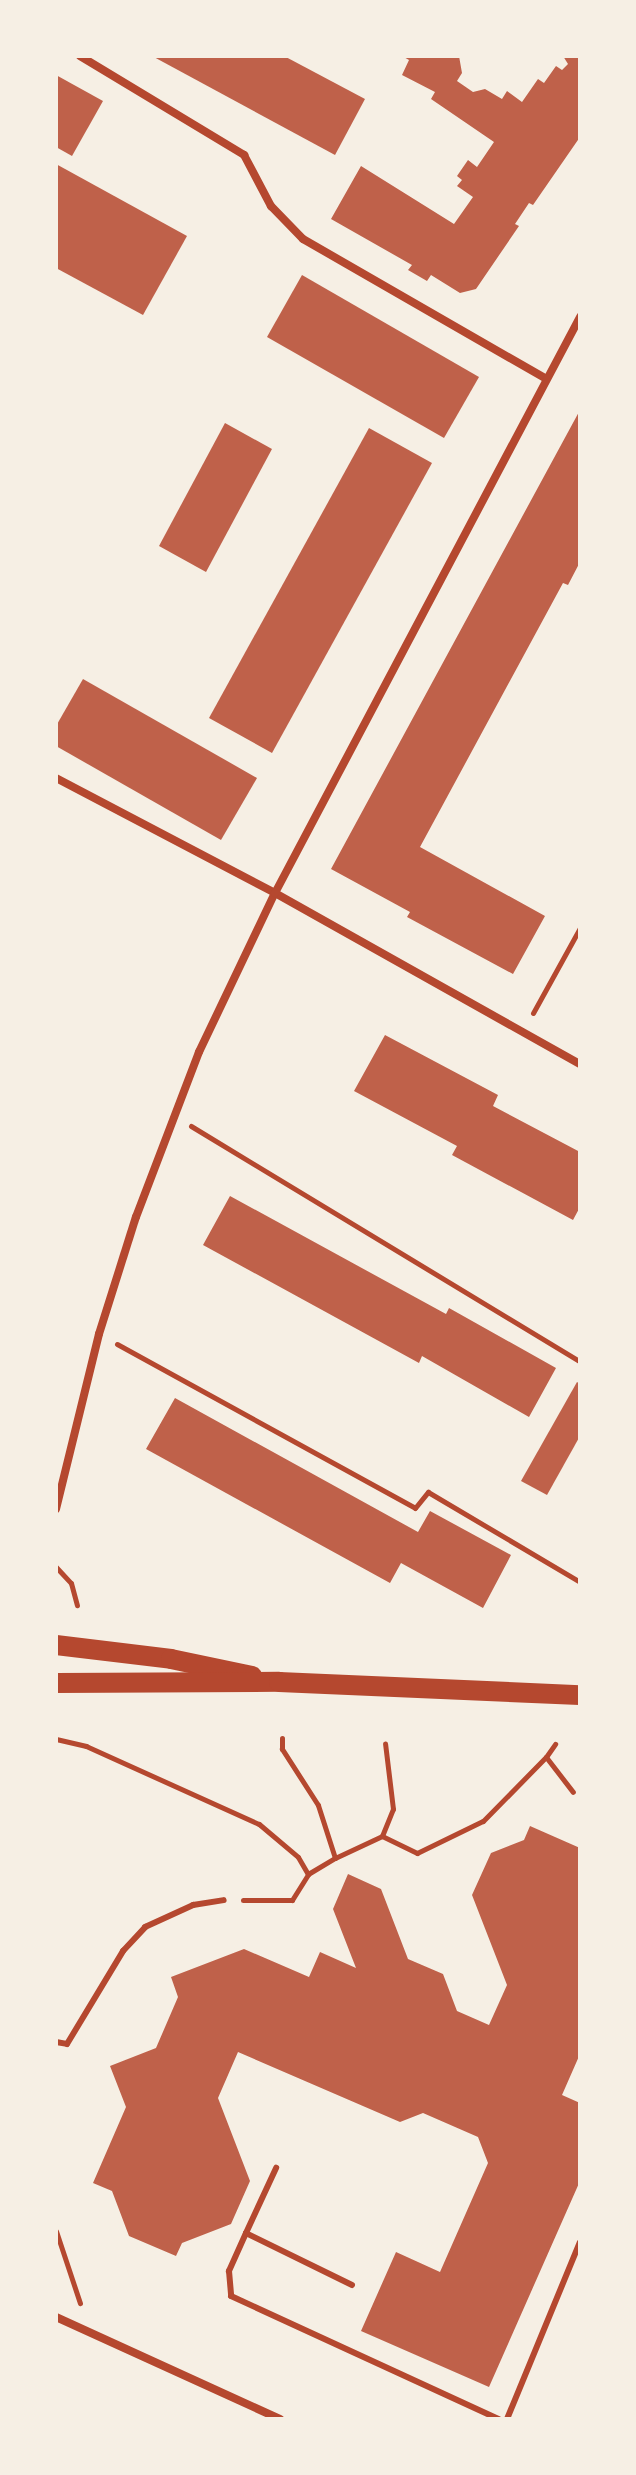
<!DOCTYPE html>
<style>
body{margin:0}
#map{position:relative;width:636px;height:2475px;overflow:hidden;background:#f6efe4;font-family:"Work Sans",sans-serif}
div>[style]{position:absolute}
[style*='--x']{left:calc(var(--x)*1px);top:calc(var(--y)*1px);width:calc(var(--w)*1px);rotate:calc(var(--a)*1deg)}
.building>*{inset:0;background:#bf614a}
.path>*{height:5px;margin:-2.5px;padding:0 2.5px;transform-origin:2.5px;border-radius:2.5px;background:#b5482f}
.service>*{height:6px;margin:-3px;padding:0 3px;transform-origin:3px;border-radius:3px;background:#b5482f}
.minor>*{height:8px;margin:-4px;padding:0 4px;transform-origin:4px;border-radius:4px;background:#b5482f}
.primary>*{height:20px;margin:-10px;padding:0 10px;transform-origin:10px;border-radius:10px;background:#b5482f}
span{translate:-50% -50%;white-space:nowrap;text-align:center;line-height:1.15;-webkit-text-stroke:6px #f6efe4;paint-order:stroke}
.frame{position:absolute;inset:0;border:58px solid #f6efe4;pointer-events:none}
</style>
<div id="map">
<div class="building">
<i style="clip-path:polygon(152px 56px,284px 56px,365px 99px,335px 155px)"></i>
<i style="clip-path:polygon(402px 56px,459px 56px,462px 73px,457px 81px,473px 92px,485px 89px,502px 99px,507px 91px,522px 102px,538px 79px,544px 83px,556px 66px,562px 70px,568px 64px,563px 56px,580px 56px,580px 137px,533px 205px,529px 203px,515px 224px,519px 226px,476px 289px,460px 293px,431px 275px,427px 281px,408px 270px,412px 265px,331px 219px,361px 166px,454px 224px,473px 197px,457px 186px,462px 180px,457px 176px,468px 160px,477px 167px,494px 142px,431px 99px,435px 92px,402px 75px,409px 60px)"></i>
<i style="clip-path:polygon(56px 75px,103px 101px,72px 156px,56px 147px)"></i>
<i style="clip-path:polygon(56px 164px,187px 236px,143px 315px,56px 268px)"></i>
<i style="clip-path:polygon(302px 275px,479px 377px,444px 438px,267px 337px)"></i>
<i style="clip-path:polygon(580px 410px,580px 562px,568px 585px,563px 583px,420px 847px,545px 916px,513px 974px,407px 917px,410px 912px,331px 869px)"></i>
<i style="clip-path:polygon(225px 423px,272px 449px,206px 572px,159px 546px)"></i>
<i style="clip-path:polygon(369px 428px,432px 463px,272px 753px,209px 718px)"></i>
<i style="clip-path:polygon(83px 679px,257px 778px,221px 840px,56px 746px,56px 726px)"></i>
<i style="clip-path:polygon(385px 1035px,498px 1095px,493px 1106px,580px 1152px,580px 1207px,573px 1220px,452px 1155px,457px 1146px,354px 1091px)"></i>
<i style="clip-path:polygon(230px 1196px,446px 1314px,449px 1308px,556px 1368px,529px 1417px,422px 1356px,419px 1363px,203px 1245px)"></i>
<i style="clip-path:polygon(577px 1382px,580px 1384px,580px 1436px,547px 1495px,521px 1481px)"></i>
<i style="clip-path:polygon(175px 1398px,418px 1532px,430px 1511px,511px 1555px,483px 1608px,401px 1563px,390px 1583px,146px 1449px)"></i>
<i style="clip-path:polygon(530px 1826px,580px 1848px,580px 2054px,562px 2095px,580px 2103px,580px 2181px,489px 2387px,361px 2331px,396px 2252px,440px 2272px,488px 2163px,478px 2137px,423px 2113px,400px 2122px,238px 2052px,218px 2098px,250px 2181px,231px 2224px,182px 2243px,176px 2256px,129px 2236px,112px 2191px,93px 2183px,126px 2107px,110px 2066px,156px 2048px,178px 1997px,171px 1977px,244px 1949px,309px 1977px,320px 1952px,356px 1968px,333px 1909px,348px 1874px,381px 1889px,408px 1959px,443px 1974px,457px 2011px,489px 2025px,507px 1985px,472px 1895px,491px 1853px,524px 1840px)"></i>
</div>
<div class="path">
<i style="--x:533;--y:1013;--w:97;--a:-61.1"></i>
<i style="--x:191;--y:1126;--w:455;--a:31.2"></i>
<i style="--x:117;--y:1344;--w:340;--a:28.8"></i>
<i style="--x:415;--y:1508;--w:21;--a:-51"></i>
<i style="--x:428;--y:1492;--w:177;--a:30.6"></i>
<i style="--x:56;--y:1567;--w:22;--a:47"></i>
<i style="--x:71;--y:1583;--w:23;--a:75"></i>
<i style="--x:56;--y:1739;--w:31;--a:13"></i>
<i style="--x:86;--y:1746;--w:190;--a:24.3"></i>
<i style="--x:259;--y:1824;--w:51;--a:40.2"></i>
<i style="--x:298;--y:1857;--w:20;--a:60"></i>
<i style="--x:308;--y:1874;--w:31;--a:-31"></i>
<i style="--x:335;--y:1858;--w:56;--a:-107.8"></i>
<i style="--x:318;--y:1805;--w:67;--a:-122.7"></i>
<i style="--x:282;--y:1749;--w:11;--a:-90"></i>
<i style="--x:546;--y:1757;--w:16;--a:-55"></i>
<i style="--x:382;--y:1836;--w:39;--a:26"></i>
<i style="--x:417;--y:1853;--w:73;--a:-25.9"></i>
<i style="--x:483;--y:1821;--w:90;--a:-45.5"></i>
<i style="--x:546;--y:1757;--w:44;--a:52.4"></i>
<i style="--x:335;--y:1858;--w:52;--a:-25.1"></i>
<i style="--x:382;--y:1836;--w:29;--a:-68"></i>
<i style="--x:393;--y:1809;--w:66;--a:-96.9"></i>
<i style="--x:243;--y:1900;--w:49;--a:0"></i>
<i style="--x:292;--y:1900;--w:31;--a:-58"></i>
<i style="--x:56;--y:2231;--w:76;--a:71.6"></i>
</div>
<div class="service">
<i style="--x:56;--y:2042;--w:11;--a:10"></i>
<i style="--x:67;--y:2044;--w:109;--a:-58.9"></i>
<i style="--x:123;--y:1951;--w:33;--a:-47"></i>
<i style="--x:145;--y:1927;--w:53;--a:-24.6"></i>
<i style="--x:193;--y:1905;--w:31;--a:-9"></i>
<i style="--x:246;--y:2233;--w:72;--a:-65.2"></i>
<i style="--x:352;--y:2285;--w:118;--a:-153.9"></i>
<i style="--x:246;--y:2233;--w:42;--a:114.1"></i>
<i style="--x:229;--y:2271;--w:25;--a:85"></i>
<i style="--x:231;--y:2296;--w:295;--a:24.7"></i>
<i style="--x:507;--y:2419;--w:191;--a:-67.6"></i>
</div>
<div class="minor">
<i style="--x:80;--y:56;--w:192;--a:31.1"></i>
<i style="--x:244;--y:155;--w:58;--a:62.1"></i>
<i style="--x:271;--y:206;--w:46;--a:45.9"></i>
<i style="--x:303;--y:239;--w:280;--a:29.9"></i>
<i style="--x:56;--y:778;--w:247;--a:27.7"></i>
<i style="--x:275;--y:893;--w:350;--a:29.3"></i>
<i style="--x:56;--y:1509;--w:180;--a:-76.2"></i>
<i style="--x:99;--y:1334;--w:123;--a:-72.5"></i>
<i style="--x:136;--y:1217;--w:177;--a:-69.1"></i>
<i style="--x:199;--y:1052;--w:176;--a:-64.5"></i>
<i style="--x:275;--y:893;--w:652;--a:-62.1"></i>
<i style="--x:56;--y:2317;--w:246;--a:24.5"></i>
</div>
<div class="primary">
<i style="--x:56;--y:1645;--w:116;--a:6.9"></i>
<i style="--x:171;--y:1659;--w:83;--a:11.9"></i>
<i style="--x:56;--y:1683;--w:223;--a:-0.3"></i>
<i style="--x:279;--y:1682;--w:301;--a:2.5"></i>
</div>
<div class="frame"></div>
</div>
